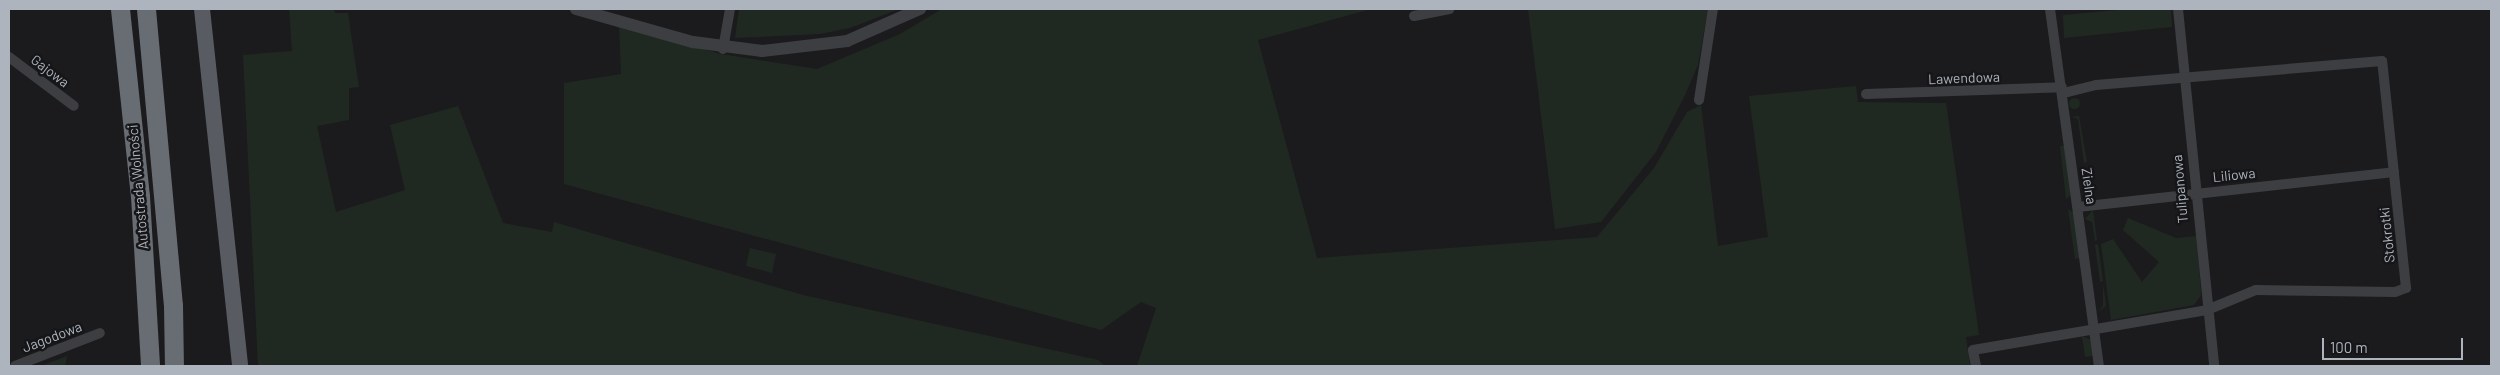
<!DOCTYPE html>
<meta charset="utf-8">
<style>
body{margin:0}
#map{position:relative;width:2500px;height:375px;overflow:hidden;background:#1b1b1d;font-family:Barlow,sans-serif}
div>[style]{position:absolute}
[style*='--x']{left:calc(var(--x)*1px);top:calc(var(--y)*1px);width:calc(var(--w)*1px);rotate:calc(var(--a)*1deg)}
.green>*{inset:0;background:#202921}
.round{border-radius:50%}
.minor>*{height:10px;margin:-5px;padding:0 5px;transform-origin:5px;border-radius:5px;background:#3c3e42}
.tertiary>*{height:12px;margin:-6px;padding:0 6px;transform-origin:6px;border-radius:6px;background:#3c3e42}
.primary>*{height:16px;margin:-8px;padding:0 8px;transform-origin:8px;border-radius:8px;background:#585b61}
.motorway>*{height:19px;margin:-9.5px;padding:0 9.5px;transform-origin:9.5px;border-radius:9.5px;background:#686c73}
span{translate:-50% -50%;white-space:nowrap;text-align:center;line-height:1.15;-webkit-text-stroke:5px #161618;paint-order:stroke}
.street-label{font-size:14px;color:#adb4bd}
.frame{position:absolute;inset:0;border:10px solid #adb4bd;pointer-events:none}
.scale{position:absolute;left:2322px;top:338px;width:141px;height:22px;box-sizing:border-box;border:2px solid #adb4bd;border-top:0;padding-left:6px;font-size:15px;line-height:18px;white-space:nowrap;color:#adb4bd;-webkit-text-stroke:4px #161618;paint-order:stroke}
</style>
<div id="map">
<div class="green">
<i style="clip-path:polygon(289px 9px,334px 9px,335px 13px,348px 13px,359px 87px,349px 88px,349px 120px,317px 126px,336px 212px,405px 190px,390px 125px,458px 106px,503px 223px,552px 232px,554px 222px,803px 295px,1098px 360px,1105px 366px,258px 366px,243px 55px,292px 51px)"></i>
<i style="clip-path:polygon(739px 9px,899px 9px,850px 28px,820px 34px,735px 38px)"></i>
<i style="clip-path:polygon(942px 9px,1371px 9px,1258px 40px,1317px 258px,1597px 237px,1654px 168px,1687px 112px,1701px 105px,1718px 246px,1768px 237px,1749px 96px,1856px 86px,1858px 102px,1946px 103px,1979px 335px,1966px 337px,1970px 366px,1137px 366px,1156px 308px,1141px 302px,1101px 330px,564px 184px,564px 83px,621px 74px,619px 26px,721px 54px,817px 69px,900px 34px)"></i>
<i style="clip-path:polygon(1528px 9px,1708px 9px,1698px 65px,1685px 95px,1656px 152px,1601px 222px,1555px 229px)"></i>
<i style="clip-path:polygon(2129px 9px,2171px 9px,2172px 27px,2064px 38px,2063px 15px)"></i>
<i class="round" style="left:2068.5px;top:97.5px;width:11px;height:11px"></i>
<i style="clip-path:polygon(2079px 116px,2087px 162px,2084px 163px,2078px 119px,2072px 117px)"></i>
<i style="clip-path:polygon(2060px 146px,2064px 146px,2071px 195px,2066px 199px)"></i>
<i style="clip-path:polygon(2087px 166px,2092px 201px,2081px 194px,2087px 189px)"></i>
<i style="clip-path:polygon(2068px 209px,2074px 213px,2080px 258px,2075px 259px)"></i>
<i style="clip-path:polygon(2093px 210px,2097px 240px,2095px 241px,2092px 222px,2085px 219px)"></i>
<i style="clip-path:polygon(2128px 218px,2176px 238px,2197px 236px,2201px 295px,2194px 305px,2111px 320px,2101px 244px,2113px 239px,2142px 282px,2159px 262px,2123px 230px)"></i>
<i style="clip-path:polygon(2098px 244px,2103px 281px,2100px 282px,2095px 245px)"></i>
<i style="clip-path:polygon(750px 248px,776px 254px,772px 273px,746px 266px)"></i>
<i style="clip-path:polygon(2103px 284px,2106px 306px,2097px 312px,2103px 306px)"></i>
<i style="clip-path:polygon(2082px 336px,2091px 340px,2093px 356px,2085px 357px)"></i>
<i style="clip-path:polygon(67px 356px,65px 366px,41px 366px)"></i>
</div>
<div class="minor">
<i style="--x:2050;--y:9;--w:360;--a:82.2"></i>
<i style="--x:2178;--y:9;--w:359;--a:84.2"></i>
<i style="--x:1414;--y:16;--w:36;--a:-11"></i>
<i style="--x:723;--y:49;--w:41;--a:-80.1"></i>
<i style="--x:9;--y:57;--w:81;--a:37"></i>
<i style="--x:1866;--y:94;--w:196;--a:-2"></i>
<i style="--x:1699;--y:100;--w:92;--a:-81.3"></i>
<i style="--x:2078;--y:207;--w:318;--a:-6.3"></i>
<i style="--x:15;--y:366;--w:91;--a:-21.2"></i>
<i style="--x:1976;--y:366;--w:16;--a:-101"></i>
<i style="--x:1973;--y:350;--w:237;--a:-9.7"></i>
<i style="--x:2207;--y:310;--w:53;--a:-22.2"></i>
<i style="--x:2256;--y:290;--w:139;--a:0.8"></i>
<i style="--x:2395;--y:292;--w:12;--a:-20"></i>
<i style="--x:2406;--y:288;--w:228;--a:-96"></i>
<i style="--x:2382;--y:61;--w:287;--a:175.2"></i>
<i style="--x:2096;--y:85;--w:34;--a:166"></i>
</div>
<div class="tertiary">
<i style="--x:576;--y:9;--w:122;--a:15.8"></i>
<i style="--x:693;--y:42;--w:70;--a:7.4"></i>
<i style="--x:762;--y:51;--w:86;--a:-6.7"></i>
<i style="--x:847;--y:41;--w:80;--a:-23.7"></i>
</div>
<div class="primary">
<i style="--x:202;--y:9;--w:359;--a:83.9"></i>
</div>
<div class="motorway">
<i style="--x:120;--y:9;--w:188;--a:83.9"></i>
<i style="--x:140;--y:196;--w:170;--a:86.6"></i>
<i style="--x:146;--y:9;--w:297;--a:84.8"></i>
<i style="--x:173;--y:305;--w:61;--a:89.1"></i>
</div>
<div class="street-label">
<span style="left:50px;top:71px;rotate:37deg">Gajowa</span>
<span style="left:1964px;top:78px;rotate:-2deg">Lawendowa</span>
<span style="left:2234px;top:175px;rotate:-6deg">Liliowa</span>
<span style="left:2089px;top:186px;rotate:82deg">Zielna</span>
<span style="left:138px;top:187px;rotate:-95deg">Autostrada Wolności</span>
<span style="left:2180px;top:189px;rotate:-95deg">Tulipanowa</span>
<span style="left:2387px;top:235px;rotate:-96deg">Stokrotki</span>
<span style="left:52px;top:337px;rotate:-21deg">Jagodowa</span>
</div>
<div class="frame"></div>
<div class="scale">100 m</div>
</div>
